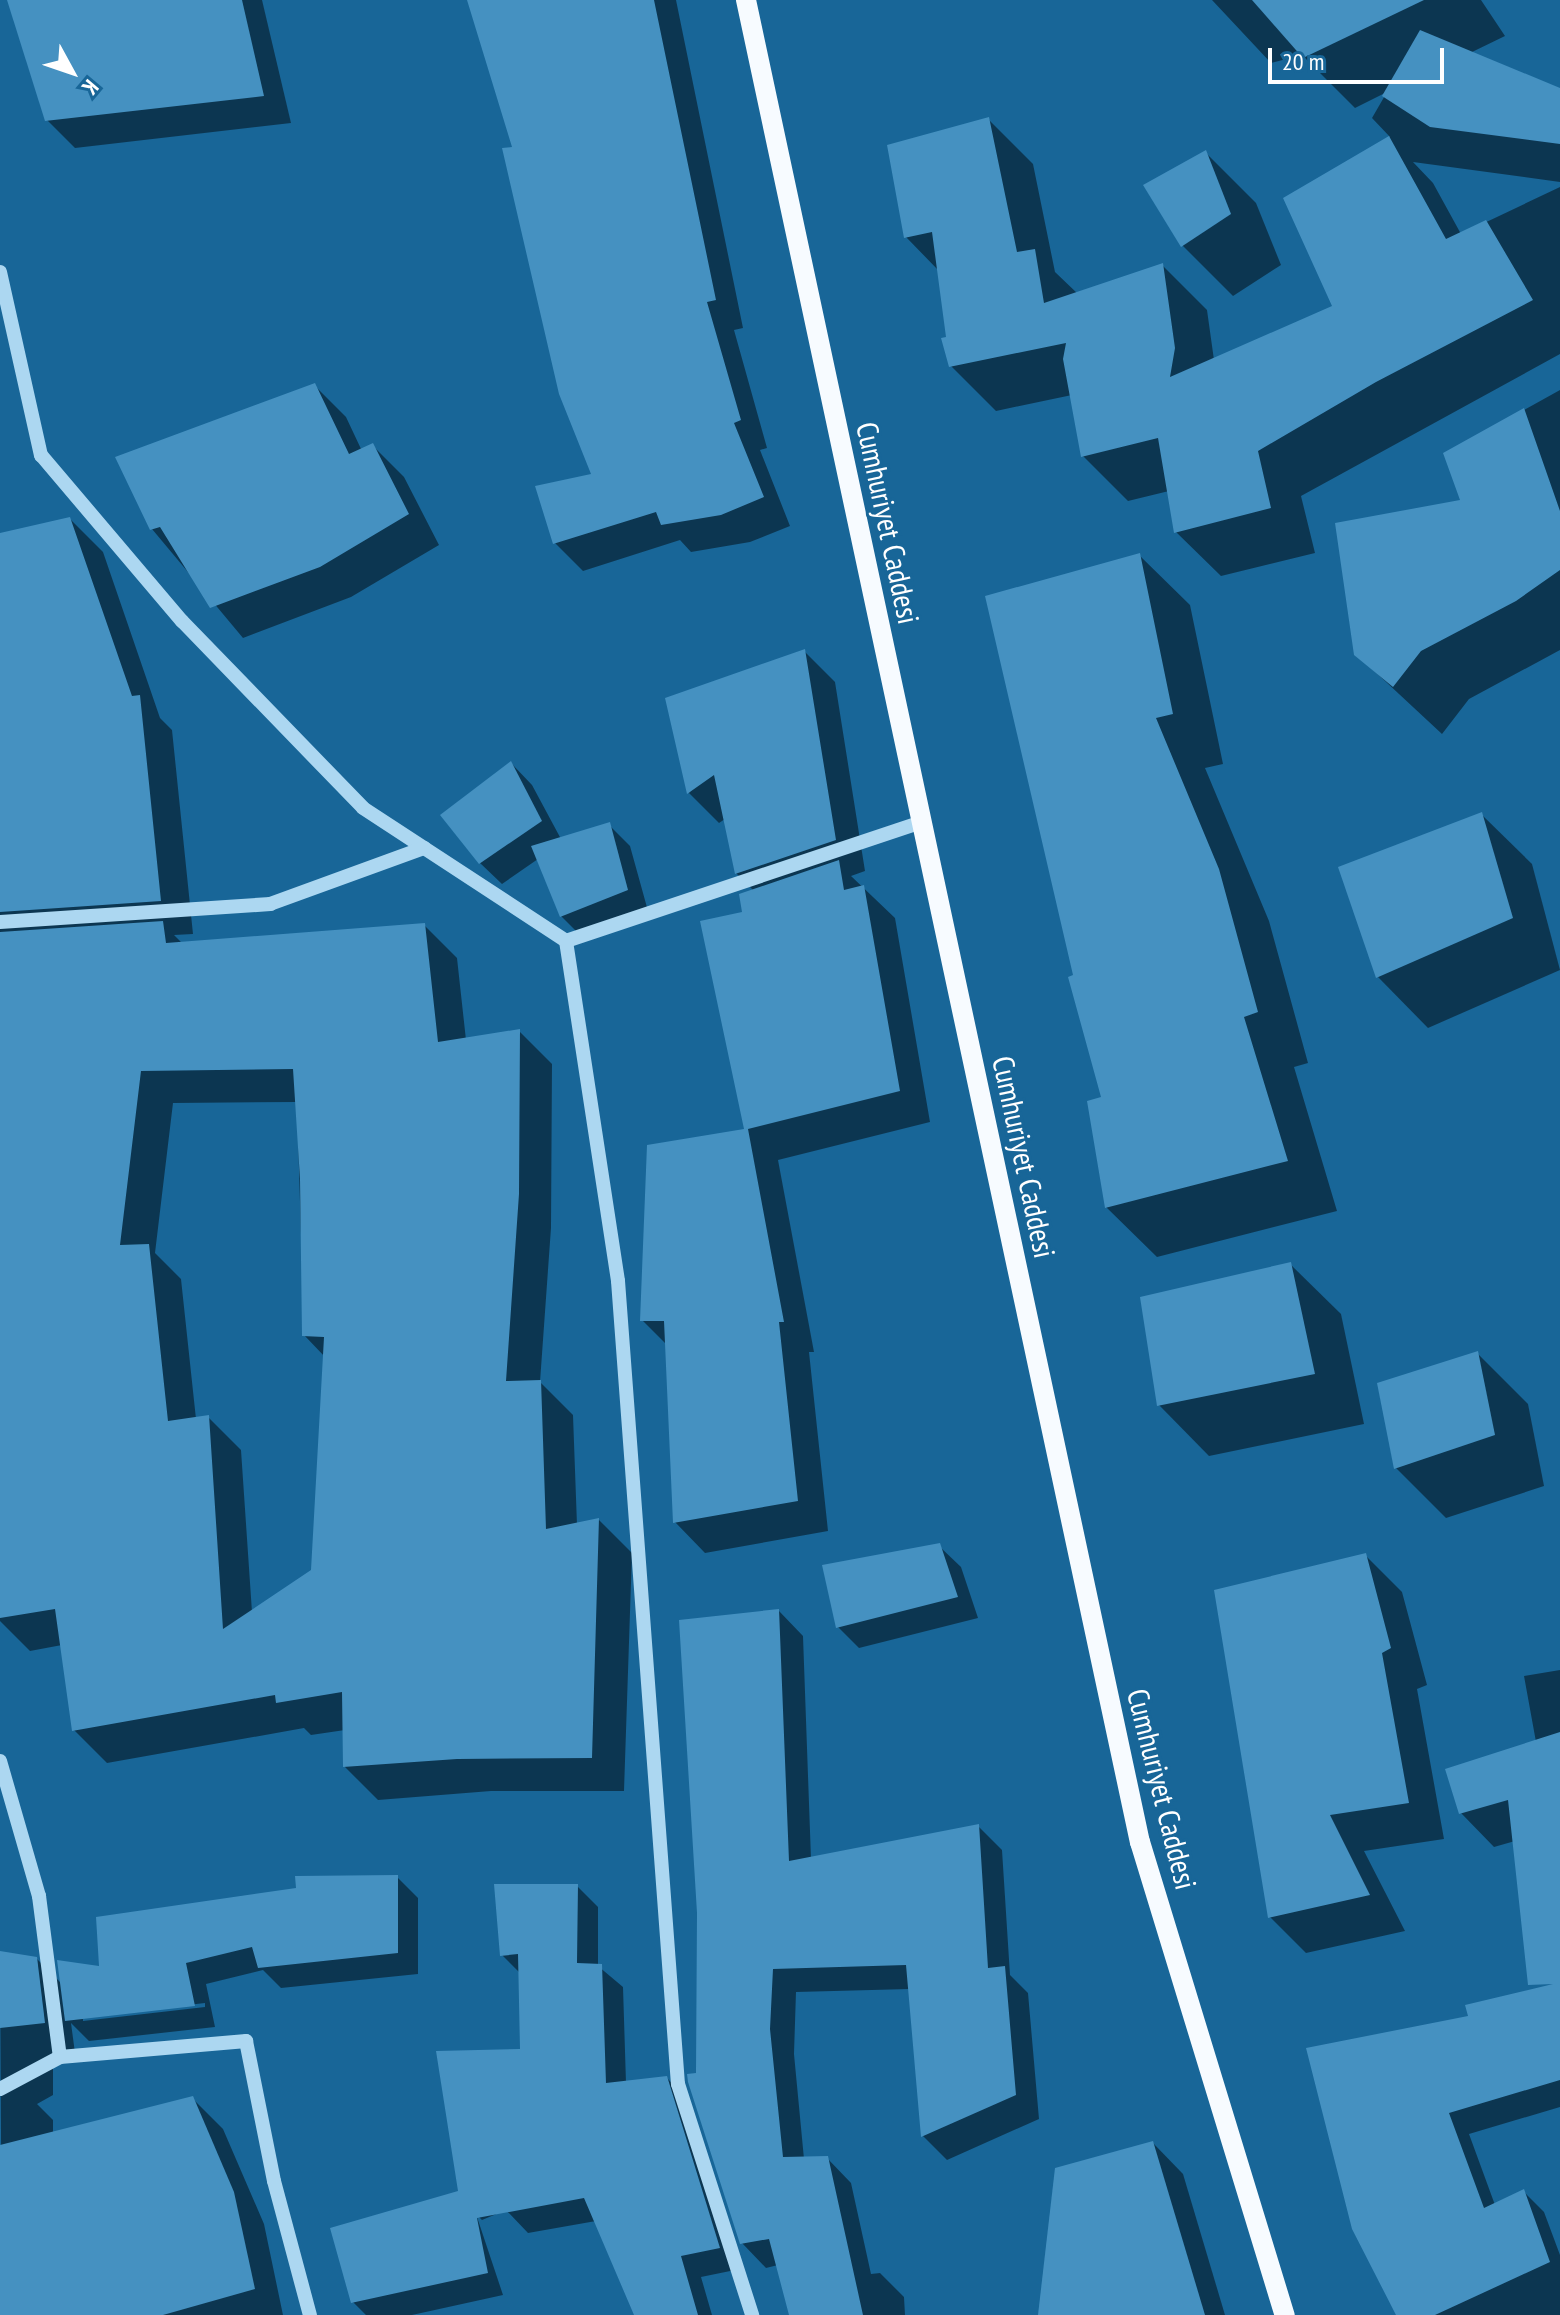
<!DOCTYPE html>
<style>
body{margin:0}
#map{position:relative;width:1560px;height:2315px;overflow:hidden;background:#186698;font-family:"PT Sans Narrow",sans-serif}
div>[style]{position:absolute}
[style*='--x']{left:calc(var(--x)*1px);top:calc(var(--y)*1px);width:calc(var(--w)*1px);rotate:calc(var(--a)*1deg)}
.shadow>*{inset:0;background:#0007}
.building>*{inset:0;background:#4591c1}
.minor>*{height:14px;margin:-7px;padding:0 7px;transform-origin:7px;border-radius:7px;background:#acd7f1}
.major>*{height:20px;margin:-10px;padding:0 10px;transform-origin:10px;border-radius:10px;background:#f7fbff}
span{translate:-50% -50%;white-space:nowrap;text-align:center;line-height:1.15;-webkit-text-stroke:6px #186698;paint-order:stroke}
.street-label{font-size:30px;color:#fff}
.north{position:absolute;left:32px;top:32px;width:80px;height:80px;-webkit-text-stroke:6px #186698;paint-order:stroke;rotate:130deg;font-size:22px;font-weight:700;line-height:32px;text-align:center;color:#fff}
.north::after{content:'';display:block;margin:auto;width:28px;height:36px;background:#fff;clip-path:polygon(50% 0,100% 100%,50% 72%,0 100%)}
.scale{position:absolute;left:1268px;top:48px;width:176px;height:36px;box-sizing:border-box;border:4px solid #fff;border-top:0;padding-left:10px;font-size:24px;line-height:28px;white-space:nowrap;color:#fff;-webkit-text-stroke:6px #186698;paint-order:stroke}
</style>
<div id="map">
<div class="shadow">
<i style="clip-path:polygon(9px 0,262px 0,291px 123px,75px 148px,47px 120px)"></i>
<i style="clip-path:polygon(469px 0,676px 0,743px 328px,734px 330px,767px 448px,760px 450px,790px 526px,750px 542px,691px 552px,680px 540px,583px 571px,555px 543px,594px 475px,515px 149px)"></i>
<i style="clip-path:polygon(1212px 0,1481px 0,1505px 36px,1470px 53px,1560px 90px,1560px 182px,1413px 162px,1433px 183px,1461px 234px,1560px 187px,1560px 354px,1301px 496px,1315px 553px,1221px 576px,1176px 532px,1169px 491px,1128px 501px,1083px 456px,1072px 395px,996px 411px,951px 366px,939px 271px,906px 237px,988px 119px,1033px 164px,1055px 272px,1078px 294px,1162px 265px,1207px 310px,1214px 360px,1334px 307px,1286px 199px,1390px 137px,1372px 118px,1387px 92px,1355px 108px,1302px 55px,1271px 63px)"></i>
<i style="clip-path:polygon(1205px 152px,1256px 203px,1281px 265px,1233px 296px,1183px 246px,1146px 185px)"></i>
<i style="clip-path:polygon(315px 386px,346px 417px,362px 451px,373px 446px,404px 477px,439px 545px,351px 597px,243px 638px,152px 529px)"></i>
<i style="clip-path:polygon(1560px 390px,1560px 650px,1469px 699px,1442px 734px,1356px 654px,1463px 502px,1445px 454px)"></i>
<i style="clip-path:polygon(evenodd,70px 519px,103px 552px,160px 718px,172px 730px,193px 934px,174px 935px,183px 944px,424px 925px,457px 958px,466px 1040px,519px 1031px,552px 1064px,551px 1228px,540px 1382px,573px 1415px,577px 1525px,599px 1520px,632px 1553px,624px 1791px,491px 1791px,378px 1800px,345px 1767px,345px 1730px,311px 1735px,304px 1728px,107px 1763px,74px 1730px,62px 1645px,30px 1651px,0 1621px,0 535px,70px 519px,297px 1102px,304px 1335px,325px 1357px,313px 1571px,252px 1612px,241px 1450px,208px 1417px,196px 1419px,181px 1279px,155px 1253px,173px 1103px,297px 1102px)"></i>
<i style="clip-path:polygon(1139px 555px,1190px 605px,1223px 764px,1205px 768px,1269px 921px,1308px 1063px,1294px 1067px,1337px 1211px,1157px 1257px,1106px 1207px,1103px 1098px,1076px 977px)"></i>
<i style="clip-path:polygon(804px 651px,835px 682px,865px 871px,851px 876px,895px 918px,930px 1122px,778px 1160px,814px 1352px,809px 1352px,828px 1531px,705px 1553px,675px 1522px,667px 1345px,642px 1320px,746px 1131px,745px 913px,754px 891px,736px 873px,725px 819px,719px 823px,689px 793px)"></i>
<i style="clip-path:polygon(511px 763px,532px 785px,561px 839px,609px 825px,630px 846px,648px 911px,582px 937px,561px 916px,538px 859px,502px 884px,480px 863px)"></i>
<i style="clip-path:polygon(1481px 814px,1532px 864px,1560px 970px,1428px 1028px,1378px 977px,1340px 868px)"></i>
<i style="clip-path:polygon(1290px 1264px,1341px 1314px,1364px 1424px,1209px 1456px,1159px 1405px)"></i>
<i style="clip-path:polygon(1477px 1353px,1528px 1404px,1544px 1486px,1446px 1518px,1396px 1468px)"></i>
<i style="clip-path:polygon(939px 1546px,961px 1567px,978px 1618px,859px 1648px,838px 1627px)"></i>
<i style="clip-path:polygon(1365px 1555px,1402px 1592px,1427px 1685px,1417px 1689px,1444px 1839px,1364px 1851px,1405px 1931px,1306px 1953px,1270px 1917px)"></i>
<i style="clip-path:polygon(779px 1611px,803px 1636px,811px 1859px,978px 1826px,1002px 1850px,1010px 1975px,1028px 1993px,1039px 2119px,947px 2160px,923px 2136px,910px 1989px,796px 1992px,794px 2054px,804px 2159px,827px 2158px,851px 2183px,871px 2274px,880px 2273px,904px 2297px,905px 2315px,791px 2315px,778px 2265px,766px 2268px,742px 2243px,698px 2075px)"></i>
<i style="clip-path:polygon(1560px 1670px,1560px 1935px,1515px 1841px,1494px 1847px,1461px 1813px,1536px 1742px,1524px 1676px)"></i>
<i style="clip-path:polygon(evenodd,397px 1877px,418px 1898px,418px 1974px,281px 1988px,263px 1970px,206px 1984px,215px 2027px,89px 2041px,71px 2023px,75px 2053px,53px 2055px,53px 2095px,37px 2104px,53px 2120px,53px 2134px,192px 2098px,223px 2129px,264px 2224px,283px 2315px,2px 2315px,0 1953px,36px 1958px,63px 1985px,101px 1969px,397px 1877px,205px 2003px,205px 2007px,83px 2021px,83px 2017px,205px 2003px)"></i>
<i style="clip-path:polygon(577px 1886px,598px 1907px,598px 1966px,623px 1987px,626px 2083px,667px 2078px,688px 2100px,740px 2269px,701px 2277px,712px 2315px,636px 2315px,596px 2221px,528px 2233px,506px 2210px,482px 2220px,476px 2214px,503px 2295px,412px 2315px,366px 2315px,353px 2302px,461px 2199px,522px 2051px,521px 1974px,502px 1955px)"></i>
<i style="clip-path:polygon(1560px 1984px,1560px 2107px,1469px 2134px,1495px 2205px,1523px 2191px,1544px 2212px,1560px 2255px,1560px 2315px,1398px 2315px,1471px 2018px)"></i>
<i style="clip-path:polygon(1153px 2143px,1183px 2174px,1225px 2315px,1040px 2315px)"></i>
</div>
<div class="building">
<i style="clip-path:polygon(7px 0,242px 0,264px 96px,45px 121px)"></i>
<i style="clip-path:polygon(467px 0,654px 0,716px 300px,707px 302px,741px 420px,734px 423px,764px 497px,721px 515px,661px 525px,656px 512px,553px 544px,535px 486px,591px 474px,559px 394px,502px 148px,512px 147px)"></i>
<i style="clip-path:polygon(1252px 0,1424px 0,1303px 58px)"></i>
<i style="clip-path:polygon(1420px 30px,1560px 88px,1560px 144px,1430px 127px,1382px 96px)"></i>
<i style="clip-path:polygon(989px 117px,1017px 252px,1035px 249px,1044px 303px,1163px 263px,1175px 348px,1170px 377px,1332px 306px,1283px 198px,1389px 136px,1446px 239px,1486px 220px,1533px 300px,1376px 382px,1258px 451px,1271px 508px,1174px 533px,1158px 438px,1081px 457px,1063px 359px,1066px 343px,949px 367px,941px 338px,946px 337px,932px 232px,904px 238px,887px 145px)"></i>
<i style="clip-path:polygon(1206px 150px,1231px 214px,1181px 247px,1143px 185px)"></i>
<i style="clip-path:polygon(315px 383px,349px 454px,373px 443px,409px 514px,320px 567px,210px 608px,160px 527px,150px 530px,115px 457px)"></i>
<i style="clip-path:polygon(1524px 408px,1560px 511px,1560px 570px,1516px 601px,1421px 651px,1393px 687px,1354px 655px,1335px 523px,1460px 500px,1443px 453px)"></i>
<i style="clip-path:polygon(70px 517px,132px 696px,140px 695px,161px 901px,0 912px,0 533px)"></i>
<i style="clip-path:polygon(1140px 553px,1173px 714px,1156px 718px,1219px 869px,1258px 1012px,1244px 1017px,1288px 1161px,1105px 1208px,1087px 1101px,1101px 1097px,1068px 977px,1073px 975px,985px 596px)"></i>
<i style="clip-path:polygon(805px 649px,836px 840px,735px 874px,714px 775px,687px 794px,665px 698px)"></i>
<i style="clip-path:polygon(511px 761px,542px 821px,479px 864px,440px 815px)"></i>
<i style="clip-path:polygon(1482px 812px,1513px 918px,1376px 978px,1338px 867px)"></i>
<i style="clip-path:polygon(610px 822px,628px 890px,560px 917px,531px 846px)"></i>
<i style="clip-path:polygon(839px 860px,844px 890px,864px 885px,900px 1091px,748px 1129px,784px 1322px,779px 1322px,798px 1501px,673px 1523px,664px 1321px,640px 1321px,647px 1145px,744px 1129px,700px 921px,742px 912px,739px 894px)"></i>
<i style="clip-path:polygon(evenodd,163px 921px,166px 943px,425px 923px,438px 1042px,520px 1029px,519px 1194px,506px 1381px,541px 1380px,546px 1529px,599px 1518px,592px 1758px,457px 1759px,343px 1767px,342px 1692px,276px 1703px,275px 1695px,72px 1731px,55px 1609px,0 1618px,0 932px,163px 921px,293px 1069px,300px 1179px,302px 1336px,324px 1337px,311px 1570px,223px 1629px,209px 1415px,168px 1421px,149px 1244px,120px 1245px,141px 1071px,293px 1069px)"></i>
<i style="clip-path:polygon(1291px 1262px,1315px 1374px,1157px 1406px,1140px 1297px)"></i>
<i style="clip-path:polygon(1478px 1351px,1495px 1435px,1394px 1469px,1377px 1383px)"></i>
<i style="clip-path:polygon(940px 1543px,958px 1597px,836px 1628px,822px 1565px)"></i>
<i style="clip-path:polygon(1366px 1553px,1391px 1648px,1382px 1653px,1409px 1803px,1330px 1815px,1370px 1895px,1268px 1918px,1214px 1590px)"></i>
<i style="clip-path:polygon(779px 1609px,789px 1861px,979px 1824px,988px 1968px,1005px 1966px,1016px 2095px,921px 2137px,906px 1965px,773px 1969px,770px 2029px,783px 2157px,828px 2156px,863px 2315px,789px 2315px,769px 2239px,740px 2244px,688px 2082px,687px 2074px,696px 2073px,697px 1913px,679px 1620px)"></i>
<i style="clip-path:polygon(1560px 1732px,1560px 2080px,1449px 2113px,1484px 2208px,1524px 2189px,1550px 2262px,1435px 2315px,1396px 2315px,1352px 2229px,1306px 2048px,1468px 2016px,1465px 2005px,1553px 1984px,1528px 1985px,1508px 1800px,1459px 1814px,1445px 1769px)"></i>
<i style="clip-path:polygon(398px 1875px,398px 1953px,258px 1968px,252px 1947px,186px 1963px,195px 2006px,65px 2021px,57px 1960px,99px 1966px,96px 1917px,296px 1888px,295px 1876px)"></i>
<i style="clip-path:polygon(494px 1884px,578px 1884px,577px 1963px,602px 1964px,606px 2083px,667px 2076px,720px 2248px,681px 2256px,698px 2315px,634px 2315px,584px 2198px,477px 2218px,488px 2273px,351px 2303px,330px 2228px,458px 2191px,436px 2051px,520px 2049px,518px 1954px,500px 1956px)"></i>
<i style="clip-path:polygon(0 1951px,37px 1957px,45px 2023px,0 2028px)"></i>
<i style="clip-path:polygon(193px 2096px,234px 2192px,255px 2289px,163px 2315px,0 2315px,0 2145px)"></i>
<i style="clip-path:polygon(1153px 2141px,1205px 2315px,1038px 2315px,1055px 2168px)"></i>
</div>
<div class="minor">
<i style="--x:0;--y:272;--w:188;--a:77.4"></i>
<i style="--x:41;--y:455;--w:218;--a:49.7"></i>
<i style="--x:182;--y:621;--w:260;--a:45.9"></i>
<i style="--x:363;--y:808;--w:243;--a:33.2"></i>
<i style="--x:566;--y:941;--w:374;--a:-18.5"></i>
<i style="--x:0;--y:922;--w:271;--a:-3.8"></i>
<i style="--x:270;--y:904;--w:164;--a:-20"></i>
<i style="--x:566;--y:941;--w:344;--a:81.3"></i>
<i style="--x:618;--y:1281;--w:805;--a:85.73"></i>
<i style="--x:678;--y:2084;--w:243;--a:72.2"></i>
<i style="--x:0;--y:1761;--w:141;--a:73.9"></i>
<i style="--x:39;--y:1896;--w:162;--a:82.6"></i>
<i style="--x:60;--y:2057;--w:68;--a:151.9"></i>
<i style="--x:60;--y:2057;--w:187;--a:-4.9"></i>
<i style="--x:246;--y:2041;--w:143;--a:78.7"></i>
<i style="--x:274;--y:2181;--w:139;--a:75"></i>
</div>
<div class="major">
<i style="--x:746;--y:0;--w:1884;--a:77.93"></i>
<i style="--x:1140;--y:1842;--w:495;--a:73"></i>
</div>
<div class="street-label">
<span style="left:888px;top:523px;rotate:78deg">Cumhuriyet Caddesi</span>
<span style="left:1024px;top:1157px;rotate:78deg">Cumhuriyet Caddesi</span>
<span style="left:1162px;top:1789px;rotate:76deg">Cumhuriyet Caddesi</span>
</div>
<div class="north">K</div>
<div class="scale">20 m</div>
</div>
